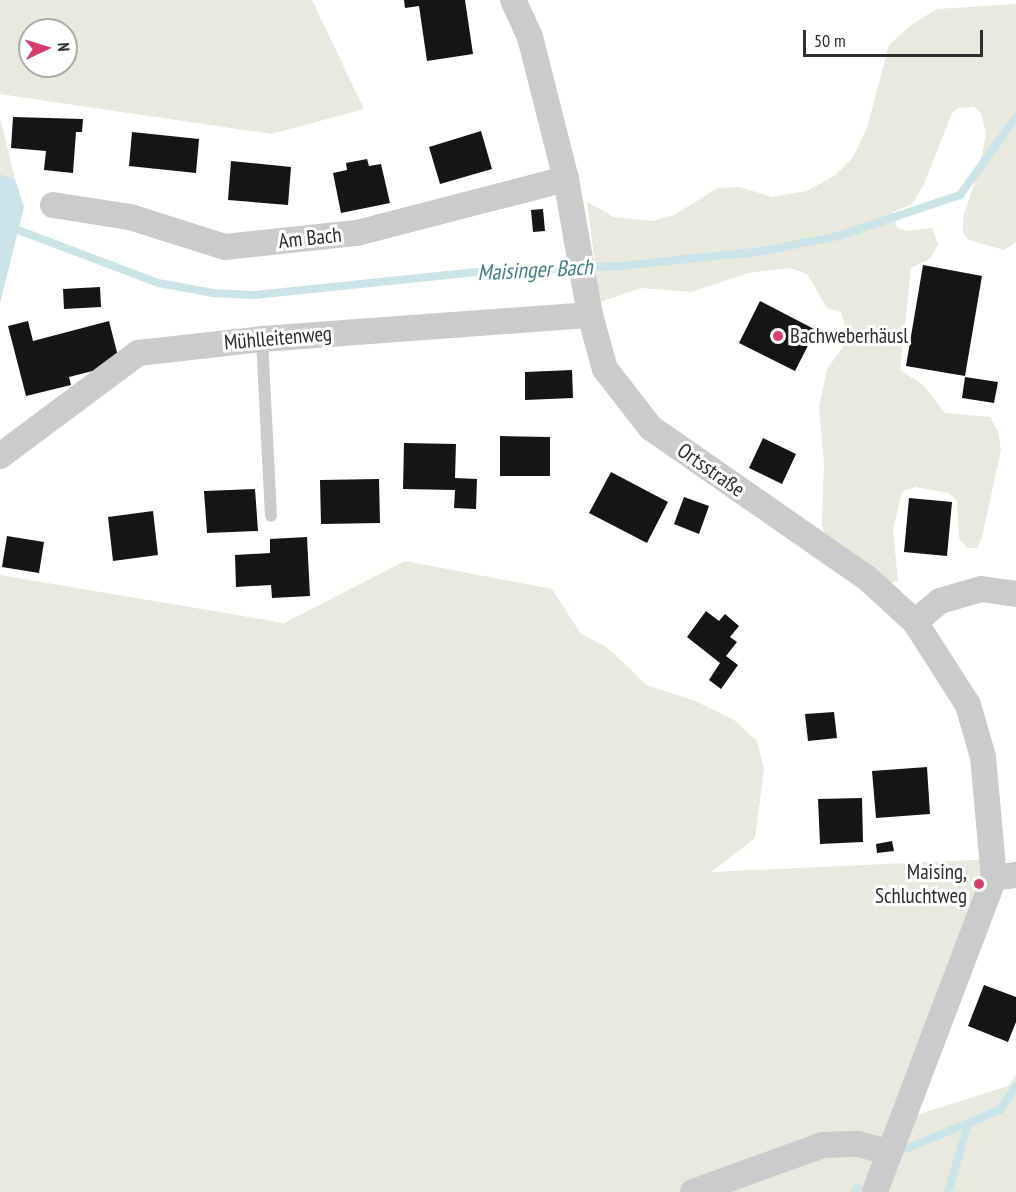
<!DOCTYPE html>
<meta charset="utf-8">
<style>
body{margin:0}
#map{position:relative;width:1016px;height:1192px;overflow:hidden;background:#fff;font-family:"PT Sans Narrow",sans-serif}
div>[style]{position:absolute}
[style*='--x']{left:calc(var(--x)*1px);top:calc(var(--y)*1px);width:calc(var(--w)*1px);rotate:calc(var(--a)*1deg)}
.green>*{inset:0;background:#e7eadc}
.water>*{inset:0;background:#cae4e9}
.stream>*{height:8px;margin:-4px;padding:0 4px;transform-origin:4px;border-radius:4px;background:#cae4e9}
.building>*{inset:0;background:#151515}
.service>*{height:12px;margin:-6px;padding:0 6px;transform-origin:6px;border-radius:6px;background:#cbcbcb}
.minor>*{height:26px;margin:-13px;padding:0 13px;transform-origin:13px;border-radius:13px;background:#cbcbcb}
.dots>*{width:16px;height:16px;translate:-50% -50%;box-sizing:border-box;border:3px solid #fff;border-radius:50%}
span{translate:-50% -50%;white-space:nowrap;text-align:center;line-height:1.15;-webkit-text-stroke:6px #fff;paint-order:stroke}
.street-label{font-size:21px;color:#2e2e2e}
.poi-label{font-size:21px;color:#2e2e2e}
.left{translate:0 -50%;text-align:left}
.right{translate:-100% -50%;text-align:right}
.water-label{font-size:22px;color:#427e89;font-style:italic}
.north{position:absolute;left:18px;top:18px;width:60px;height:60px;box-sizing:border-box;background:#fff;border:2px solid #ababab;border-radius:50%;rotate:86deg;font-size:16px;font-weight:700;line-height:24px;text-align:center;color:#2e2e2e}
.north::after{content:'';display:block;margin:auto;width:21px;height:27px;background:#d73d6b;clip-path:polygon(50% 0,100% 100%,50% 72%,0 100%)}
.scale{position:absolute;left:803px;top:30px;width:180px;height:27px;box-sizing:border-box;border:3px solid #2e2e2e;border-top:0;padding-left:8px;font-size:18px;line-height:21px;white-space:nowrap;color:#2e2e2e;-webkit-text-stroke:4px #fff;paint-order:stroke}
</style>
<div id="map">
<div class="green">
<i style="clip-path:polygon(evenodd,0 0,312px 0,364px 109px,272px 134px,0 94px,0 0,30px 30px,66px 30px,66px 66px,30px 66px,30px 30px)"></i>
<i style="clip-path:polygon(1016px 4px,1016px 242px,1004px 250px,969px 240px,963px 233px,963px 217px,979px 170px,986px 133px,981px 113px,974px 107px,958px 108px,952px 113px,924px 184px,912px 204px,893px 212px,897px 228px,908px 231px,932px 228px,938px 244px,930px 259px,911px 268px,900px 370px,923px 385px,945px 413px,990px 417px,998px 431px,1001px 450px,982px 537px,977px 548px,967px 548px,959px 538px,957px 501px,949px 493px,915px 487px,902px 492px,893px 530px,898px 581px,884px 584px,826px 537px,822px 526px,824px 463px,819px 407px,827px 369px,843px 347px,845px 326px,841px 312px,827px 308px,807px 274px,790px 268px,748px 273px,691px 292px,641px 288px,600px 302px,587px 202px,614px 217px,652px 221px,674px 215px,718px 188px,740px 187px,772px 197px,807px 191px,834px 176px,853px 157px,867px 128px,889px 45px,911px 25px,937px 9px)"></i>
<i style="clip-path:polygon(0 118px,15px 179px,0 174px)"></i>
<i style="clip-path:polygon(405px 561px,552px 589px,581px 634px,608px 648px,646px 685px,693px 700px,734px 720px,757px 741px,764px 769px,755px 838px,711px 872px,992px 859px,901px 1120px,1008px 1086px,1016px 1075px,1016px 1192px,0 1192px,0 575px,284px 623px)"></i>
</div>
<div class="water">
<i style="clip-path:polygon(0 174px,15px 179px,24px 207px,0 303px)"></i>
</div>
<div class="stream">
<i style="--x:18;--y:230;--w:150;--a:20.7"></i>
<i style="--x:158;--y:283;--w:56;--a:10.3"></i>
<i style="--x:213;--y:293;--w:41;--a:2.8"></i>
<i style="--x:254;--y:295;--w:224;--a:-5.9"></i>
<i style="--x:477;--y:272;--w:144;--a:-2.4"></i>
<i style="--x:621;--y:266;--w:143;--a:-6"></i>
<i style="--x:763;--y:251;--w:76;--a:-11.3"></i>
<i style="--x:838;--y:236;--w:129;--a:-18.6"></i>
<i style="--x:960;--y:195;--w:96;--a:-54.3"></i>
<i style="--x:905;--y:1149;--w:103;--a:-22.3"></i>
<i style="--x:1000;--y:1110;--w:29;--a:-56"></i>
<i style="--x:854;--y:1192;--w:6;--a:-51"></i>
<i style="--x:948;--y:1192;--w:72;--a:-73.8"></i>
</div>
<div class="building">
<i style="clip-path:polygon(404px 0,465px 0,473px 54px,427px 61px,419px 6px,405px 8px)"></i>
<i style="clip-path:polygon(13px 117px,83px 119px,82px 132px,76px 132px,73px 173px,44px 170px,46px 151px,11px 148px)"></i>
<i style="clip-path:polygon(481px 131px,492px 169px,440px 184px,429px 147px)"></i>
<i style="clip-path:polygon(132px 132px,199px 139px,196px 173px,129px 166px)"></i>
<i style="clip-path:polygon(367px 159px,369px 166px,381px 164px,390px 203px,341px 213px,333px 173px,347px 170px,346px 163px)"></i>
<i style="clip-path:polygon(231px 161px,291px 167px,288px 205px,228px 200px)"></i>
<i style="clip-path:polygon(543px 209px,545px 231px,533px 232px,531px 210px)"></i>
<i style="clip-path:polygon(923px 265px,982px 276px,965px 376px,906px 366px)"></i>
<i style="clip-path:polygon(100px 287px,101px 307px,64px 309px,63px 289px)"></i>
<i style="clip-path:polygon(760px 301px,816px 330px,795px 371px,739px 343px)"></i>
<i style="clip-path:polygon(28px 321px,33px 341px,109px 321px,120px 364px,69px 377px,71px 385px,26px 396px,8px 326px)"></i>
<i style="clip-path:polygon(572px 370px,573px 398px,525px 400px,525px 372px)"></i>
<i style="clip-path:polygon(965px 377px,998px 382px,994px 403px,962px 398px)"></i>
<i style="clip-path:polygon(500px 436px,550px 437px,550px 476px,500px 476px)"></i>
<i style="clip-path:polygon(763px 438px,796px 454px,782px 484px,749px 468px)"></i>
<i style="clip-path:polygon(404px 443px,456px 444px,455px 478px,477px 479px,476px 509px,454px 508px,455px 490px,403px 489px)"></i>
<i style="clip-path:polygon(611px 472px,668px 502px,647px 543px,589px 513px)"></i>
<i style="clip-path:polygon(379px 479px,380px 523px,321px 524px,320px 480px)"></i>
<i style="clip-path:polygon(255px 489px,258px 531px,207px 533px,204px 491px)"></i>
<i style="clip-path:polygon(684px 497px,709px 506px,699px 534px,674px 524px)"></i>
<i style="clip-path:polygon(909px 498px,952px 502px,947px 556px,904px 552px)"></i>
<i style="clip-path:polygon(153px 511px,158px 555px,113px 561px,108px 517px)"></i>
<i style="clip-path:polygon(7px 536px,44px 542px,39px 573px,2px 567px)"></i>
<i style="clip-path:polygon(307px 537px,310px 596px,272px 598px,271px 585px,236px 587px,235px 555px,270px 553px,270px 539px)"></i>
<i style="clip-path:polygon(706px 611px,719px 621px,725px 614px,739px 626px,730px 637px,737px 642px,726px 656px,738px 665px,721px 689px,709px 680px,720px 663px,687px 637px)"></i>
<i style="clip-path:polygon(834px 712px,837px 738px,808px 741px,805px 714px)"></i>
<i style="clip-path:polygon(927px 767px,930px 814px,876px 818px,872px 771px)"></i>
<i style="clip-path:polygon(862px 798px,863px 842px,820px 844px,818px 799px)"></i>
<i style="clip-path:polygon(892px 841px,894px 851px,877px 853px,876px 844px)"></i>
<i style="clip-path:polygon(984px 985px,1016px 997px,1016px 1022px,1008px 1042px,968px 1026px)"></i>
</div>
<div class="service">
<i style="--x:262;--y:339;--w:177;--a:87.1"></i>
</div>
<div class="minor">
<i style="--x:513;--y:0;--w:41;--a:65.3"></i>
<i style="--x:530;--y:37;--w:146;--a:75.8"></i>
<i style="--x:566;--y:179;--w:138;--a:80"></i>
<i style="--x:590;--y:315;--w:56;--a:74.5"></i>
<i style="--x:605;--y:369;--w:75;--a:52.1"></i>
<i style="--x:651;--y:428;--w:263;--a:34.8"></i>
<i style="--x:867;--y:578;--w:65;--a:42.5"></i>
<i style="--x:915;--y:622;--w:98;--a:57.4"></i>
<i style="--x:968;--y:705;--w:54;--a:73.9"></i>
<i style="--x:983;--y:757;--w:121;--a:84.8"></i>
<i style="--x:994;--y:878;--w:336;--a:110.8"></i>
<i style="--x:53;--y:205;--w:78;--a:8.9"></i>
<i style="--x:130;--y:217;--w:100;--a:17.5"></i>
<i style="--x:225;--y:247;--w:133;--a:-6.1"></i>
<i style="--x:357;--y:233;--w:216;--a:-14.5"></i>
<i style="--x:0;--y:456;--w:172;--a:-36.7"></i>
<i style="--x:138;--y:353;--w:125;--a:-6.4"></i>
<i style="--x:262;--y:339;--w:329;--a:-4.2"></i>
<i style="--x:915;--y:622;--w:33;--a:-40"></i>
<i style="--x:940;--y:601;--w:43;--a:-16.3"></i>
<i style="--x:981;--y:589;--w:35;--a:8"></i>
<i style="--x:994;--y:878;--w:22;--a:-8"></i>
<i style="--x:693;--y:1192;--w:138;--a:-19.9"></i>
<i style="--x:823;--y:1145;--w:35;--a:-2"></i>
<i style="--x:858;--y:1144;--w:31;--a:15"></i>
</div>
<div class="dots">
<i style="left:778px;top:336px;background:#d73d6b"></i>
<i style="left:979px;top:884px;background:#d73d6b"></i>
</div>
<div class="street-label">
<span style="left:310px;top:238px;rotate:-6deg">Am Bach</span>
<span style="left:278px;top:338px;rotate:-5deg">Mühlleitenweg</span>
<span style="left:711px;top:470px;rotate:35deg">Ortsstraße</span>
</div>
<div class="poi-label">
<span class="left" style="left:790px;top:336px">Bachweberhäusl</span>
<span class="right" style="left:967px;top:884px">Maising,<br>Schluchtweg</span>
</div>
<div class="water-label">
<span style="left:535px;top:270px;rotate:-3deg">Maisinger Bach</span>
</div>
<div class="north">N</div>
<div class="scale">50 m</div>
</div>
